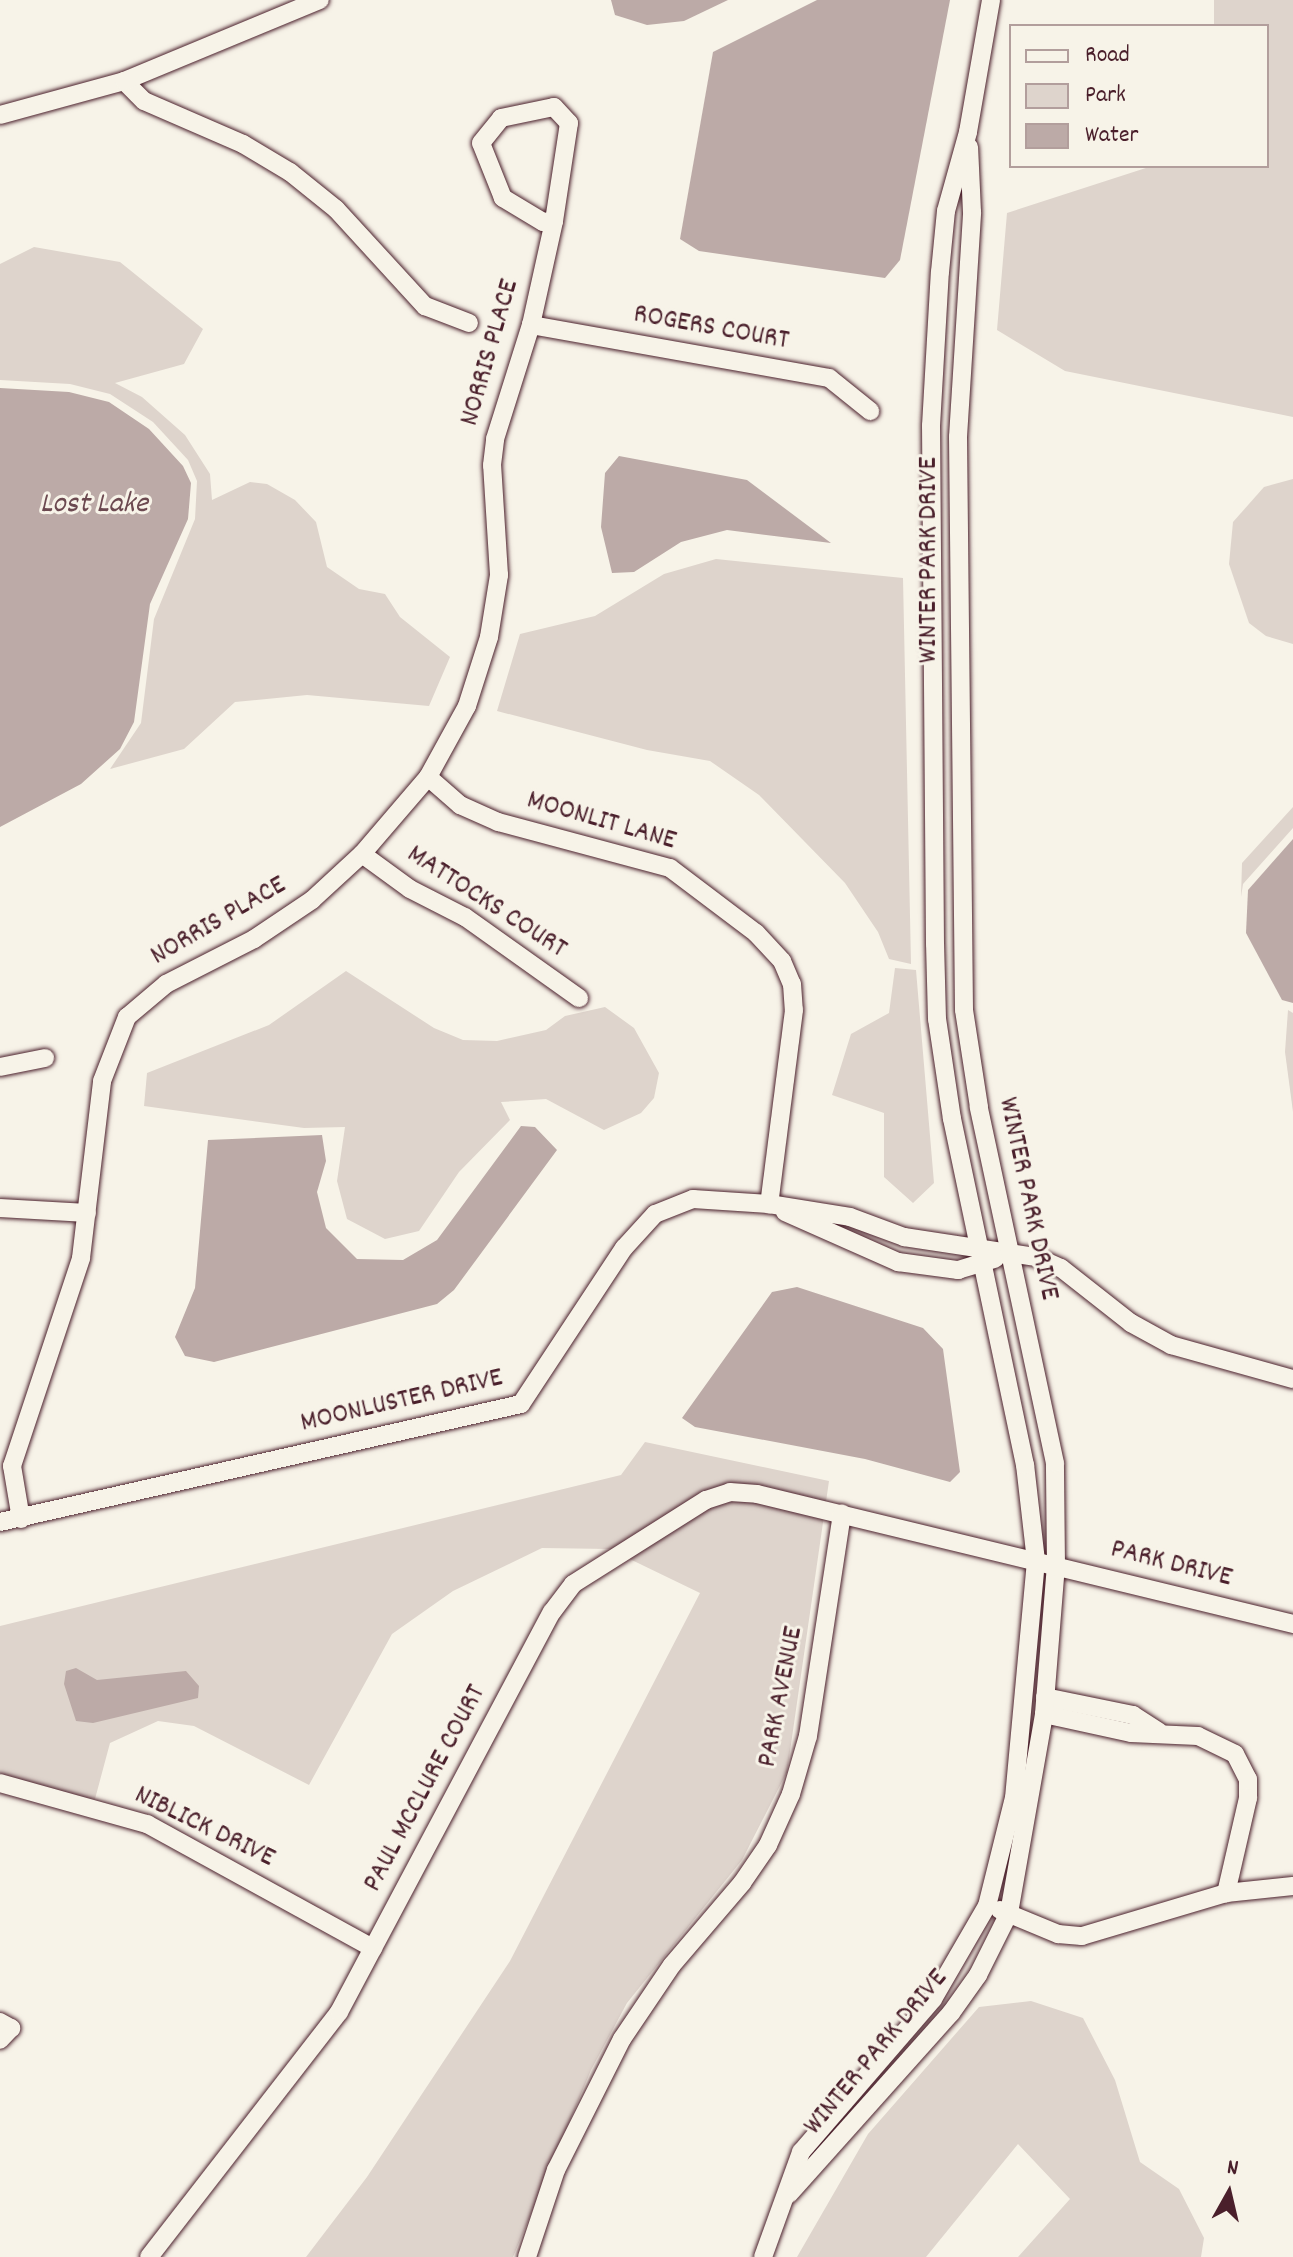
<!DOCTYPE html>
<style>
body{margin:0}
#map{position:relative;width:1293px;height:2257px;overflow:hidden;background:#f7f3e8;font-family:Dekko,sans-serif}
div>[style]{position:absolute}
[style*='--x']{left:calc(var(--x)*1px);top:calc(var(--y)*1px);width:calc(var(--w)*1px);rotate:calc(var(--a)*1deg)}
.green>*{inset:0;background:#ded4cc}
.water>*{inset:0;background:#bcaaa7}
.roads{filter:drop-shadow(0 0 2px #4a1f2b) drop-shadow(0 0 2px #4a1f2b)}
.minor>*{height:18px;margin:-9px;padding:0 9px;transform-origin:9px;border-radius:9px;background:#f7f3e8}
span{translate:-50% -50%;white-space:nowrap;text-align:center;line-height:1.15;-webkit-text-stroke:6px #f7f3e8;paint-order:stroke}
.street-label{font-size:28px;color:#4a1f2b}
.water-label{font-size:30px;color:#6c4950;font-style:italic}
.legend{position:absolute;left:1009px;top:24px;width:260px;height:144px;box-sizing:border-box;background:#f7f3e8;border:2px solid #b29e9c;margin:0;padding:10px 14px;list-style:none;font-size:24px;color:#4a1f2b}
.legend li{display:flex;align-items:center;gap:16px;height:40px}
.legend b{width:40px;border:2px solid #b29e9c}
.north{position:absolute;left:1189px;top:2153px;width:80px;height:80px;-webkit-text-stroke:6px #f7f3e8;paint-order:stroke;rotate:8deg;font-size:22px;font-weight:700;line-height:32px;text-align:center;color:#4a1f2b}
.north::after{content:'';display:block;margin:auto;width:28px;height:36px;background:#4a1f2b;clip-path:polygon(50% 0,100% 100%,50% 72%,0 100%)}
</style>
<div id="map">
<div class="green">
<i style="clip-path:polygon(1214px 0,1293px 0,1293px 417px,1065px 371px,997px 330px,1007px 213px,1152px 166px,1267px 166px,1267px 26px,1214px 26px)"></i>
<i style="clip-path:polygon(34px 247px,120px 262px,203px 329px,184px 364px,115px 383px,142px 397px,185px 435px,210px 474px,212px 500px,250px 482px,267px 484px,295px 500px,316px 522px,327px 567px,359px 589px,385px 594px,400px 617px,450px 657px,429px 706px,307px 695px,235px 702px,184px 749px,110px 769px,141px 723px,154px 619px,195px 519px,197px 481px,188px 460px,153px 422px,110px 394px,70px 384px,0 380px,0 264px)"></i>
<i style="clip-path:polygon(1293px 479px,1293px 644px,1266px 636px,1249px 623px,1229px 564px,1233px 522px,1264px 487px)"></i>
<i style="clip-path:polygon(716px 559px,903px 578px,911px 964px,889px 959px,878px 932px,845px 883px,759px 795px,710px 761px,647px 750px,497px 711px,520px 634px,595px 616px,664px 574px)"></i>
<i style="clip-path:polygon(1293px 807px,1293px 828px,1243px 884px,1241px 897px,1242px 863px)"></i>
<i style="clip-path:polygon(895px 968px,916px 970px,934px 1183px,913px 1203px,884px 1177px,884px 1113px,832px 1095px,851px 1034px,889px 1013px)"></i>
<i style="clip-path:polygon(346px 971px,434px 1028px,463px 1040px,497px 1041px,546px 1030px,565px 1016px,605px 1007px,634px 1028px,659px 1073px,654px 1098px,641px 1113px,604px 1130px,546px 1099px,501px 1102px,510px 1120px,459px 1172px,419px 1231px,385px 1239px,347px 1219px,337px 1181px,345px 1127px,304px 1128px,144px 1106px,147px 1073px,269px 1025px)"></i>
<i style="clip-path:polygon(1288px 1010px,1293px 1013px,1293px 1112px,1285px 1052px)"></i>
<i style="clip-path:polygon(645px 1442px,829px 1481px,787px 1772px,742px 1860px,627px 2003px,591px 2070px,513px 2257px,306px 2257px,367px 2177px,510px 1961px,700px 1593px,609px 1549px,542px 1548px,453px 1591px,392px 1634px,309px 1785px,194px 1726px,158px 1721px,110px 1743px,95px 1799px,52px 1794px,0 1773px,0 1626px,621px 1475px)"></i>
<i style="clip-path:polygon(1031px 2001px,1083px 2018px,1115px 2080px,1140px 2162px,1179px 2189px,1204px 2238px,1201px 2257px,1018px 2257px,1070px 2199px,1018px 2144px,926px 2257px,797px 2257px,868px 2134px,979px 2007px)"></i>
</div>
<div class="water">
<i style="clip-path:polygon(611px 0,728px 0,684px 21px,647px 25px,615px 15px)"></i>
<i style="clip-path:polygon(817px 0,950px 0,900px 260px,885px 278px,699px 251px,680px 239px,713px 52px)"></i>
<i style="clip-path:polygon(0 388px,69px 392px,109px 402px,149px 429px,183px 466px,191px 483px,188px 519px,150px 604px,134px 722px,120px 749px,81px 784px,0 827px)"></i>
<i style="clip-path:polygon(619px 456px,747px 480px,831px 543px,727px 530px,681px 542px,634px 572px,612px 573px,601px 527px,605px 473px)"></i>
<i style="clip-path:polygon(1293px 839px,1293px 1003px,1282px 1000px,1246px 933px,1248px 890px)"></i>
<i style="clip-path:polygon(521px 1126px,535px 1127px,557px 1150px,454px 1290px,437px 1304px,214px 1362px,185px 1356px,175px 1337px,195px 1288px,208px 1140px,322px 1135px,326px 1161px,317px 1192px,326px 1228px,357px 1259px,403px 1260px,437px 1240px)"></i>
<i style="clip-path:polygon(797px 1287px,923px 1328px,943px 1349px,960px 1472px,950px 1482px,865px 1459px,695px 1427px,682px 1418px,772px 1292px)"></i>
<i style="clip-path:polygon(76px 1668px,97px 1680px,186px 1671px,199px 1686px,198px 1698px,93px 1723px,76px 1721px,64px 1684px,66px 1671px)"></i>
</div>
<div class="roads">
<div class="minor">
<i style="--x:124;--y:81;--w:28;--a:45"></i>
<i style="--x:144;--y:101;--w:108;--a:23.5"></i>
<i style="--x:243;--y:144;--w:55;--a:30.8"></i>
<i style="--x:290;--y:172;--w:59;--a:38.8"></i>
<i style="--x:336;--y:209;--w:132;--a:47.5"></i>
<i style="--x:425;--y:306;--w:47;--a:21.1"></i>
<i style="--x:554;--y:107;--w:22;--a:47"></i>
<i style="--x:569;--y:123;--w:99;--a:98.7"></i>
<i style="--x:554;--y:221;--w:11;--a:175"></i>
<i style="--x:543;--y:222;--w:47;--a:-149"></i>
<i style="--x:503;--y:198;--w:59;--a:-111.8"></i>
<i style="--x:481;--y:143;--w:32;--a:-51"></i>
<i style="--x:501;--y:118;--w:54;--a:-11.7"></i>
<i style="--x:0;--y:115;--w:129;--a:-15.3"></i>
<i style="--x:124;--y:81;--w:212;--a:-22.5"></i>
<i style="--x:531;--y:325;--w:303;--a:10.1"></i>
<i style="--x:829;--y:378;--w:53;--a:38.8"></i>
<i style="--x:428;--y:777;--w:43;--a:41.2"></i>
<i style="--x:460;--y:805;--w:42;--a:24.1"></i>
<i style="--x:498;--y:822;--w:178;--a:15"></i>
<i style="--x:670;--y:868;--w:108;--a:37.1"></i>
<i style="--x:756;--y:933;--w:38;--a:47"></i>
<i style="--x:782;--y:961;--w:25;--a:67"></i>
<i style="--x:792;--y:984;--w:26;--a:86"></i>
<i style="--x:794;--y:1010;--w:196;--a:97.3"></i>
<i style="--x:362;--y:854;--w:59;--a:36.1"></i>
<i style="--x:410;--y:889;--w:62;--a:27"></i>
<i style="--x:465;--y:917;--w:140;--a:35.4"></i>
<i style="--x:0;--y:1067;--w:46;--a:-11.3"></i>
<i style="--x:0;--y:1208;--w:87;--a:3.3"></i>
<i style="--x:785;--y:1212;--w:124;--a:23.9"></i>
<i style="--x:898;--y:1262;--w:61;--a:7.6"></i>
<i style="--x:958;--y:1270;--w:39;--a:-17"></i>
<i style="--x:21;--y:1519;--w:54;--a:-99.6"></i>
<i style="--x:12;--y:1466;--w:219;--a:-71.6"></i>
<i style="--x:81;--y:1258;--w:178;--a:-83.2"></i>
<i style="--x:102;--y:1081;--w:69;--a:-68.7"></i>
<i style="--x:127;--y:1017;--w:51;--a:-40.2"></i>
<i style="--x:166;--y:984;--w:99;--a:-27.1"></i>
<i style="--x:254;--y:939;--w:70;--a:-33.9"></i>
<i style="--x:312;--y:900;--w:68;--a:-42.6"></i>
<i style="--x:362;--y:854;--w:101;--a:-49.4"></i>
<i style="--x:428;--y:777;--w:81;--a:-61.2"></i>
<i style="--x:467;--y:706;--w:72;--a:-72.3"></i>
<i style="--x:489;--y:637;--w:63;--a:-80.8"></i>
<i style="--x:499;--y:575;--w:110;--a:-93.6"></i>
<i style="--x:492;--y:465;--w:26;--a:-83"></i>
<i style="--x:495;--y:439;--w:120;--a:-72.5"></i>
<i style="--x:531;--y:325;--w:107;--a:-77.5"></i>
<i style="--x:0;--y:1522;--w:534;--a:-12.76"></i>
<i style="--x:521;--y:1404;--w:187;--a:-56.6"></i>
<i style="--x:624;--y:1248;--w:46;--a:-47.6"></i>
<i style="--x:655;--y:1214;--w:41;--a:-21.5"></i>
<i style="--x:693;--y:1199;--w:76;--a:3.8"></i>
<i style="--x:769;--y:1204;--w:82;--a:9.1"></i>
<i style="--x:850;--y:1217;--w:58;--a:20.3"></i>
<i style="--x:904;--y:1237;--w:134;--a:8.6"></i>
<i style="--x:1036;--y:1257;--w:27;--a:24"></i>
<i style="--x:1061;--y:1268;--w:89;--a:38.2"></i>
<i style="--x:1131;--y:1323;--w:46;--a:28.8"></i>
<i style="--x:1171;--y:1345;--w:127;--a:15.6"></i>
<i style="--x:1045;--y:1697;--w:90;--a:11.6"></i>
<i style="--x:1133;--y:1715;--w:31;--a:33"></i>
<i style="--x:1044;--y:1714;--w:89;--a:12.3"></i>
<i style="--x:1131;--y:1733;--w:67;--a:2.6"></i>
<i style="--x:1198;--y:1736;--w:41;--a:25.9"></i>
<i style="--x:1235;--y:1754;--w:28;--a:63"></i>
<i style="--x:1248;--y:1779;--w:19;--a:90"></i>
<i style="--x:1248;--y:1798;--w:98;--a:103"></i>
<i style="--x:0;--y:1783;--w:153;--a:15.6"></i>
<i style="--x:147;--y:1824;--w:258;--a:28.8"></i>
<i style="--x:1000;--y:1910;--w:63;--a:22.5"></i>
<i style="--x:1058;--y:1934;--w:24;--a:5"></i>
<i style="--x:1082;--y:1936;--w:150;--a:-16.6"></i>
<i style="--x:1226;--y:1893;--w:67;--a:-6"></i>
<i style="--x:0;--y:2022;--w:13;--a:29"></i>
<i style="--x:11;--y:2028;--w:16;--a:133"></i>
<i style="--x:789;--y:2194;--w:243;--a:-48.2"></i>
<i style="--x:951;--y:2013;--w:47;--a:-54.6"></i>
<i style="--x:978;--y:1975;--w:69;--a:-63.4"></i>
<i style="--x:1009;--y:1913;--w:202;--a:-80"></i>
<i style="--x:1044;--y:1714;--w:148;--a:-85.4"></i>
<i style="--x:1056;--y:1566;--w:103;--a:-90.6"></i>
<i style="--x:1055;--y:1463;--w:364;--a:-102.1"></i>
<i style="--x:979;--y:1107;--w:98;--a:-98.8"></i>
<i style="--x:964;--y:1010;--w:573;--a:-90.6"></i>
<i style="--x:958;--y:437;--w:225;--a:-86.4"></i>
<i style="--x:972;--y:212;--w:65;--a:-92.6"></i>
<i style="--x:149;--y:2257;--w:310;--a:-52.2"></i>
<i style="--x:339;--y:2012;--w:453;--a:-62"></i>
<i style="--x:552;--y:1612;--w:35;--a:-53"></i>
<i style="--x:573;--y:1584;--w:157;--a:-32.3"></i>
<i style="--x:706;--y:1500;--w:25;--a:-18"></i>
<i style="--x:730;--y:1492;--w:27;--a:4"></i>
<i style="--x:757;--y:1494;--w:552;--a:13.63"></i>
<i style="--x:527;--y:2257;--w:92;--a:-71.6"></i>
<i style="--x:556;--y:2170;--w:147;--a:-63.3"></i>
<i style="--x:622;--y:2039;--w:89;--a:-56"></i>
<i style="--x:672;--y:1965;--w:108;--a:-49.5"></i>
<i style="--x:742;--y:1883;--w:46;--a:-55.6"></i>
<i style="--x:768;--y:1845;--w:56;--a:-65.7"></i>
<i style="--x:791;--y:1794;--w:60;--a:-73.7"></i>
<i style="--x:808;--y:1736;--w:225;--a:-81.3"></i>
<i style="--x:763;--y:2257;--w:112;--a:-70.1"></i>
<i style="--x:801;--y:2152;--w:202;--a:-49.2"></i>
<i style="--x:933;--y:1999;--w:108;--a:-59.9"></i>
<i style="--x:987;--y:1906;--w:111;--a:-76"></i>
<i style="--x:1014;--y:1798;--w:238;--a:-84.7"></i>
<i style="--x:1036;--y:1561;--w:97;--a:-96.5"></i>
<i style="--x:1025;--y:1465;--w:354;--a:-101.9"></i>
<i style="--x:952;--y:1119;--w:101;--a:-98.5"></i>
<i style="--x:937;--y:1019;--w:75;--a:-91.5"></i>
<i style="--x:935;--y:944;--w:518;--a:-90.44"></i>
<i style="--x:931;--y:426;--w:154;--a:-86.7"></i>
<i style="--x:940;--y:272;--w:61;--a:-84.4"></i>
<i style="--x:946;--y:211;--w:82;--a:-74.4"></i>
<i style="--x:968;--y:132;--w:134;--a:-80.1"></i>
</div>
</div>
<div class="street-label">
<span style="left:711px;top:329px;rotate:10deg">ROGERS COURT</span>
<span style="left:491px;top:353px;rotate:-74deg">NORRIS PLACE</span>
<span style="left:930px;top:560px;rotate:-90deg">WINTER PARK DRIVE</span>
<span style="left:601px;top:822px;rotate:16deg">MOONLIT LANE</span>
<span style="left:486px;top:903px;rotate:33deg">MATTOCKS COURT</span>
<span style="left:219px;top:922px;rotate:-30deg">NORRIS PLACE</span>
<span style="left:1027px;top:1199px;rotate:78deg">WINTER PARK DRIVE</span>
<span style="left:402px;top:1402px;rotate:-13deg">MOONLUSTER DRIVE</span>
<span style="left:1171px;top:1565px;rotate:14deg">PARK DRIVE</span>
<span style="left:782px;top:1697px;rotate:-79deg">PARK AVENUE</span>
<span style="left:426px;top:1789px;rotate:-62deg">PAUL MCCLURE COURT</span>
<span style="left:204px;top:1828px;rotate:26deg">NIBLICK DRIVE</span>
<span style="left:877px;top:2053px;rotate:-50deg">WINTER PARK DRIVE</span>
</div>
<div class="water-label">
<span style="left:94px;top:506px">Lost Lake</span>
</div>
<ul class="legend">
<li><b style="height:10px;background:#f7f3e8"></b>Road</li>
<li><b style="height:22px;background:#ded4cc"></b>Park</li>
<li><b style="height:22px;background:#bcaaa7"></b>Water</li>
</ul>
<div class="north">N</div>
</div>
